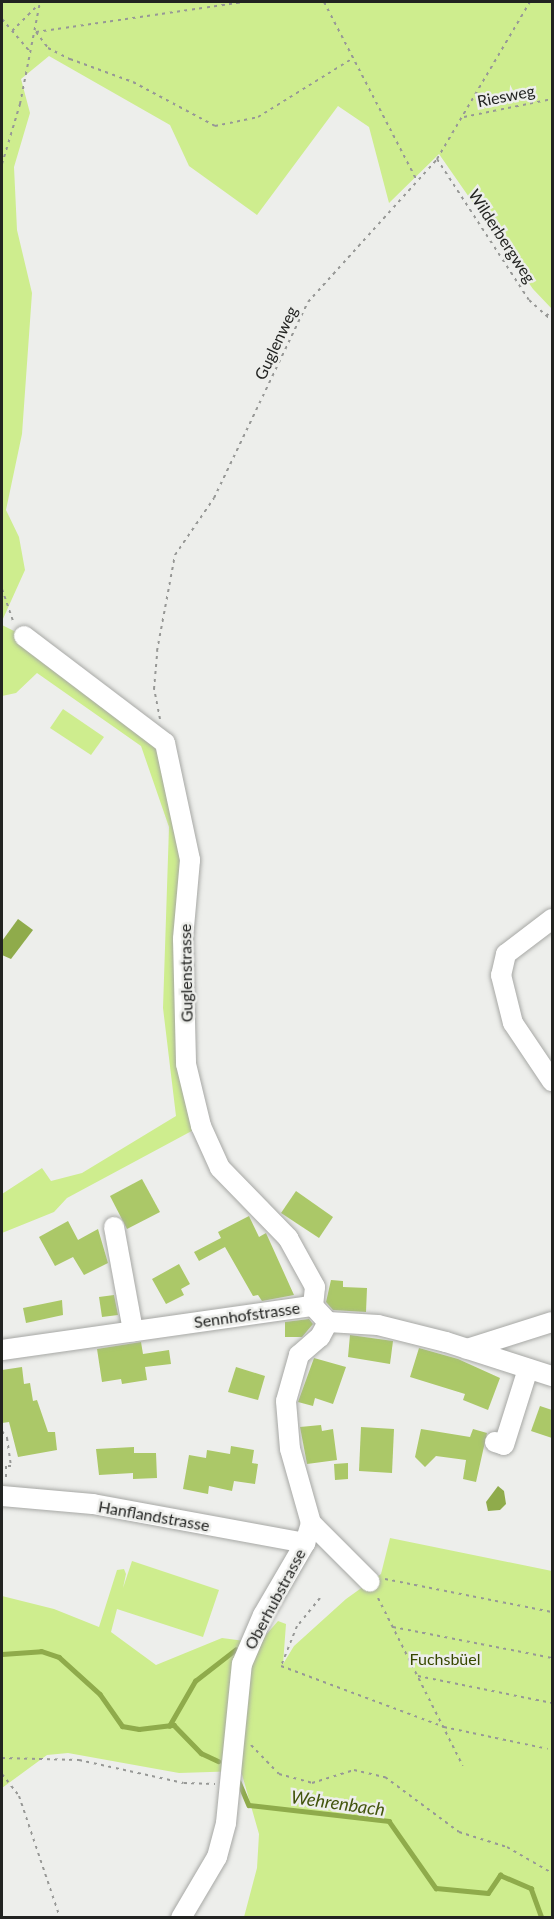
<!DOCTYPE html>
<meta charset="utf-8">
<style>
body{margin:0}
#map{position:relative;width:554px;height:1919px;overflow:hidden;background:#edeeeb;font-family:Lato,sans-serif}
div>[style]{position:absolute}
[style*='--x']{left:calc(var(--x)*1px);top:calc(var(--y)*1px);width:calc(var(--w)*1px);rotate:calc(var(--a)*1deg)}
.green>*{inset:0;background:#ceed8e}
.water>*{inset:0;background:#8fab4b}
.stream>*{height:4.5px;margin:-2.25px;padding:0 2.25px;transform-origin:2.25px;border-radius:2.25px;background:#8fab4b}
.building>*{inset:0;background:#abc868}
.path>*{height:2px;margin-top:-1px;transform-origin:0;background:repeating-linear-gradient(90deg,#979896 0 3px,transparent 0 7.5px)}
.roads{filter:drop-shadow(0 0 2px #a7a8a5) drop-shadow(0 0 2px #a7a8a5)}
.minor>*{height:20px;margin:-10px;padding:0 10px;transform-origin:10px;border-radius:10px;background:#fff}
span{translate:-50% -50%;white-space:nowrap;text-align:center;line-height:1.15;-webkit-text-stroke:5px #edeeeb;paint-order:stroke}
.street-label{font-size:16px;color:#222321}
.park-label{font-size:16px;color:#374800}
.water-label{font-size:18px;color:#43550e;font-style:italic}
.frame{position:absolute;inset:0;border:3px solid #222321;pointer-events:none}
</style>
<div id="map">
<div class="green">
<i style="clip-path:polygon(2px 2px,552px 2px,552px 309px,533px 289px,439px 154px,389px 203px,369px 127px,338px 106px,257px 215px,189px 166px,170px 125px,49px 56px,21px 79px,30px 113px,14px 167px,17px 230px,32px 293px,22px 434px,6px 510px,19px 537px,25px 570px,2px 621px)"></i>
<i style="clip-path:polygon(2px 625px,24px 636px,165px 743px,184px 826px,183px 939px,201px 1126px,67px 1198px,54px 1212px,2px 1233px,2px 1194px,42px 1168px,51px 1181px,82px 1173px,176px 1116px,163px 1008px,169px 827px,141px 746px,37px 673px,16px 693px,2px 696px)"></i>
<i style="clip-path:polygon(63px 709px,104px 737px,91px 755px,50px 728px)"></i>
<i style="clip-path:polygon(390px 1538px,552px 1571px,552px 1917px,244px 1917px,257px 1868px,259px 1834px,241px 1771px,179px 1773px,68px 1753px,47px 1755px,2px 1788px,2px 1596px,54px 1609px,99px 1627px,117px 1570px,124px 1569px,126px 1574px,123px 1588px,132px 1561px,219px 1590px,203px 1637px,117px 1609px,111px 1632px,156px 1665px,222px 1638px,259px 1643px,278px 1621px,286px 1624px,283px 1664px,294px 1646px,346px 1599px,381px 1574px)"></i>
</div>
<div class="water">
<i style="clip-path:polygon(18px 919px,33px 930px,11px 959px,2px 955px,2px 941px)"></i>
<i style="clip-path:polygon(498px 1486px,504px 1491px,506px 1504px,500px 1510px,488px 1511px,486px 1502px)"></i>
</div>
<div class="stream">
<i style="--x:2;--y:1654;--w:39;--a:-4"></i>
<i style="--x:41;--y:1651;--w:19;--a:18"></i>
<i style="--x:59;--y:1657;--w:55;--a:42.1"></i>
<i style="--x:100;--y:1694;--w:39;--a:55"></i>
<i style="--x:122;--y:1726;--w:17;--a:10"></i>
<i style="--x:139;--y:1729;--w:35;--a:-7"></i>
<i style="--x:174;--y:1725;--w:39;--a:46"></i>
<i style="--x:201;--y:1753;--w:19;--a:25"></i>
<i style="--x:169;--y:1726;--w:52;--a:-60"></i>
<i style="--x:195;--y:1681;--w:51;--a:-37.8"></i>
<i style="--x:239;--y:1782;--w:25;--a:67"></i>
<i style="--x:249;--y:1805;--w:141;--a:6.5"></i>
<i style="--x:389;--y:1821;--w:82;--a:55"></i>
<i style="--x:436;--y:1888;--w:52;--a:5.5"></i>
<i style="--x:488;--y:1893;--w:22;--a:-56"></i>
<i style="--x:500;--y:1875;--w:34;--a:23"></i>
<i style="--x:531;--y:1888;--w:32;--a:70"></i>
</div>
<div class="building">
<i style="clip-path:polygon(142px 1179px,160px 1212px,127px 1229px,110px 1196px)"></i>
<i style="clip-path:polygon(296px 1191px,333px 1217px,319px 1238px,281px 1213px)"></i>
<i style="clip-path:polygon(249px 1216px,259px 1237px,266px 1233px,294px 1295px,262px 1301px,258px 1295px,253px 1296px,225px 1247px,199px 1261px,194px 1252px,221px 1238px,218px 1232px)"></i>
<i style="clip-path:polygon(68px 1221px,78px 1240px,98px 1229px,108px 1263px,84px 1275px,73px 1257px,55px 1266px,39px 1237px)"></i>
<i style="clip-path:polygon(179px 1264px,190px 1284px,181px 1289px,184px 1295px,166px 1304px,152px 1279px)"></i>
<i style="clip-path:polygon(331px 1280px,343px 1281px,343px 1287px,367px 1288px,366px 1312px,333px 1310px,326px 1302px)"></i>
<i style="clip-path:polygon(114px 1295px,118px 1315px,102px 1317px,99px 1297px)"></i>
<i style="clip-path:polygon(62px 1300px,63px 1315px,26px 1323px,23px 1308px)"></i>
<i style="clip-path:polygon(309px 1319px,313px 1324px,302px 1337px,285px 1337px,285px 1322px)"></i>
<i style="clip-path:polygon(350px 1335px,393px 1341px,390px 1364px,348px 1357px)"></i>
<i style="clip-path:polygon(141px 1342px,143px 1354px,169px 1350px,171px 1364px,145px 1367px,147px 1380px,122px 1384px,121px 1379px,102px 1382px,97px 1349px)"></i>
<i style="clip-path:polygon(419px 1348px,458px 1359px,500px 1378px,488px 1410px,463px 1400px,465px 1394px,410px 1377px)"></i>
<i style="clip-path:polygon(314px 1358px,346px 1367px,333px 1404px,315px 1398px,313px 1406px,298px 1402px)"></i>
<i style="clip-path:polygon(22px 1367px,24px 1384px,30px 1383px,33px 1401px,37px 1400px,48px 1432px,55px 1432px,57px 1450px,18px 1457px,9px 1422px,2px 1423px,2px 1370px)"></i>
<i style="clip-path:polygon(236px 1367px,265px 1376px,258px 1400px,228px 1392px)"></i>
<i style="clip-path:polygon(540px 1406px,552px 1410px,552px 1438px,531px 1431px)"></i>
<i style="clip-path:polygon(321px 1425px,322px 1431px,333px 1429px,337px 1460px,307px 1464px,300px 1427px)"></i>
<i style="clip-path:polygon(361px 1427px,394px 1429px,392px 1473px,359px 1471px)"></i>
<i style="clip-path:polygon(421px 1429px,470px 1437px,473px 1429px,487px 1433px,476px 1482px,463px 1479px,466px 1460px,436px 1456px,425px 1467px,415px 1457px)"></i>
<i style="clip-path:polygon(231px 1446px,254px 1450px,252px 1463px,258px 1464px,255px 1484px,234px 1481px,232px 1491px,209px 1486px,208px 1494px,183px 1489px,189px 1455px,206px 1458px,207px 1450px,230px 1454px)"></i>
<i style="clip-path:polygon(134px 1447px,134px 1453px,156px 1453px,157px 1478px,133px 1479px,133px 1473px,99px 1475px,96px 1449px)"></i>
<i style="clip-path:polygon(348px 1463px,348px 1479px,335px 1480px,334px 1464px)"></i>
</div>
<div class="path">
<i style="--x:324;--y:2;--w:202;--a:62.5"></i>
<i style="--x:2;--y:19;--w:45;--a:49.5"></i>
<i style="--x:12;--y:31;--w:37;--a:-45"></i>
<i style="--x:36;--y:32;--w:20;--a:53"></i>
<i style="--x:48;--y:48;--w:25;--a:27"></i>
<i style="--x:70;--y:59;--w:67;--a:20.1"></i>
<i style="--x:133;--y:82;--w:93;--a:28.2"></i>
<i style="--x:215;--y:126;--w:44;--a:-11.8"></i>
<i style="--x:258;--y:117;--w:112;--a:-31.8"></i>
<i style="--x:36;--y:32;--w:210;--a:-8.2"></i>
<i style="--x:464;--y:117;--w:90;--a:-11.6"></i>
<i style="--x:437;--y:159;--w:168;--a:56.9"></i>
<i style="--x:529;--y:300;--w:31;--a:42"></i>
<i style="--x:2;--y:164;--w:63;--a:-73.3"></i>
<i style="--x:20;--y:104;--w:104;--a:-78.9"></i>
<i style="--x:2;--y:292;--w:19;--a:90"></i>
<i style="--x:546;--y:316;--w:8;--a:-40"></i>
<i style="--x:2;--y:589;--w:36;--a:71"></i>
<i style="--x:160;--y:719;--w:31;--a:-101"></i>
<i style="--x:154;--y:689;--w:38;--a:-85"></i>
<i style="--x:157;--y:651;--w:98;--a:-79.4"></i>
<i style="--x:175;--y:555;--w:69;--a:-55.6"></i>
<i style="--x:214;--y:498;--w:217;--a:-64.4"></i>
<i style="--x:308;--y:302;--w:193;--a:-47.9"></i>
<i style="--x:437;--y:159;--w:182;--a:-59.4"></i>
<i style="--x:2;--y:1431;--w:9;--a:54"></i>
<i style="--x:7;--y:1438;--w:28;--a:82"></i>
<i style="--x:11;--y:1466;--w:5;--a:180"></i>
<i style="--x:6;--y:1466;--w:13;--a:90"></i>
<i style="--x:385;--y:1579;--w:170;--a:11.2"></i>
<i style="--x:320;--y:1598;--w:36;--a:129"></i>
<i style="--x:297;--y:1626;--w:43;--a:111.8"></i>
<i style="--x:281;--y:1666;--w:174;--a:20.5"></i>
<i style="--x:444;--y:1727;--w:106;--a:11.9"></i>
<i style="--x:378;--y:1598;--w:188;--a:63.2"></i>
<i style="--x:393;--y:1627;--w:162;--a:11"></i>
<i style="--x:418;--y:1676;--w:137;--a:11.4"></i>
<i style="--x:251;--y:1745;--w:40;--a:46"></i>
<i style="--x:279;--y:1774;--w:34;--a:15"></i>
<i style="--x:312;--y:1783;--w:44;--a:-17.2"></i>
<i style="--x:354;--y:1770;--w:32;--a:13"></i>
<i style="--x:385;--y:1777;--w:92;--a:36.6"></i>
<i style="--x:459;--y:1832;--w:50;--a:17.4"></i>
<i style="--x:507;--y:1847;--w:52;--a:30"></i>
<i style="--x:2;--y:1758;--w:77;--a:1.5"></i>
<i style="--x:79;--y:1760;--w:107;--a:12.4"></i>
<i style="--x:184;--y:1783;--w:31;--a:2"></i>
<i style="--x:2;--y:1774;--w:28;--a:52"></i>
<i style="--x:19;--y:1796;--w:129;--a:71.4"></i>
</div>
<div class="roads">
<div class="minor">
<i style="--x:24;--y:636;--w:177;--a:37.2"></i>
<i style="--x:165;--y:743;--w:120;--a:77.9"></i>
<i style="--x:190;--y:860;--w:79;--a:95.1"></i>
<i style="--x:183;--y:939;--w:125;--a:88.6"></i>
<i style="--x:186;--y:1064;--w:64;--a:76.4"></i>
<i style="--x:201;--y:1126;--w:46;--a:65.7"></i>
<i style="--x:220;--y:1168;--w:98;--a:45.8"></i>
<i style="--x:288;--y:1238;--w:56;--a:61.1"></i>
<i style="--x:315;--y:1287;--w:19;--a:96"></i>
<i style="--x:552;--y:919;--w:58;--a:142.7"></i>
<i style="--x:506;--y:954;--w:22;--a:103"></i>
<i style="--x:501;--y:975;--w:49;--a:76"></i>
<i style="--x:513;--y:1023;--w:70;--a:56.1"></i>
<i style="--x:114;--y:1227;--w:106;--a:79.6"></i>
<i style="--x:467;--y:1349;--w:89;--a:-17.6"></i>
<i style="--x:2;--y:1350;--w:314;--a:-8.1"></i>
<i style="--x:313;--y:1306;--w:22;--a:47"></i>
<i style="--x:328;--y:1322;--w:50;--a:3.4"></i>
<i style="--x:378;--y:1325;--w:70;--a:14"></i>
<i style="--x:446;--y:1342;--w:111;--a:17.8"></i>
<i style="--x:495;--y:1442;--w:9;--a:18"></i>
<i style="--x:504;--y:1445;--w:80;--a:-72.5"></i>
<i style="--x:2;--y:1496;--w:91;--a:5"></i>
<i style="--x:93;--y:1504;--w:216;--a:10.4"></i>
<i style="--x:311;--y:1523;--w:83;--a:45"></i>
<i style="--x:181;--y:1918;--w:71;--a:-59.5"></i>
<i style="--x:217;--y:1857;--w:35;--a:-75"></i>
<i style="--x:226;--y:1823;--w:160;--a:-84.3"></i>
<i style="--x:242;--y:1664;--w:53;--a:-66.8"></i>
<i style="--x:263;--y:1615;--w:83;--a:-59.7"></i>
<i style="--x:305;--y:1543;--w:21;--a:-73"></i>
<i style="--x:311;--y:1523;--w:77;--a:-105.8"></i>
<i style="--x:290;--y:1449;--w:48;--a:-94.8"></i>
<i style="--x:286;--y:1401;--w:48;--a:-74.2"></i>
<i style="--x:299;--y:1355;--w:28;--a:-41"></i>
<i style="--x:320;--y:1337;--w:17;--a:-62"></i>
</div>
</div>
<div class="street-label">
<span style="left:506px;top:96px;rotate:-11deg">Riesweg</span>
<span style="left:502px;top:236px;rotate:57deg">Wilderbergweg</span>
<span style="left:276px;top:343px;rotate:-65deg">Guglenweg</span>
<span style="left:186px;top:973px;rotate:-91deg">Guglenstrasse</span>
<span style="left:247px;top:1315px;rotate:-8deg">Sennhofstrasse</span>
<span style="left:154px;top:1516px;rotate:10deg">Hanflandstrasse</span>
<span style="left:275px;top:1599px;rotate:-62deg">Oberhubstrasse</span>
</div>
<div class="park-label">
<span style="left:445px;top:1659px">Fuchsbüel</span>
</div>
<div class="water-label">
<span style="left:338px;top:1803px;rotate:8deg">Wehrenbach</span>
</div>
<div class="frame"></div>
</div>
